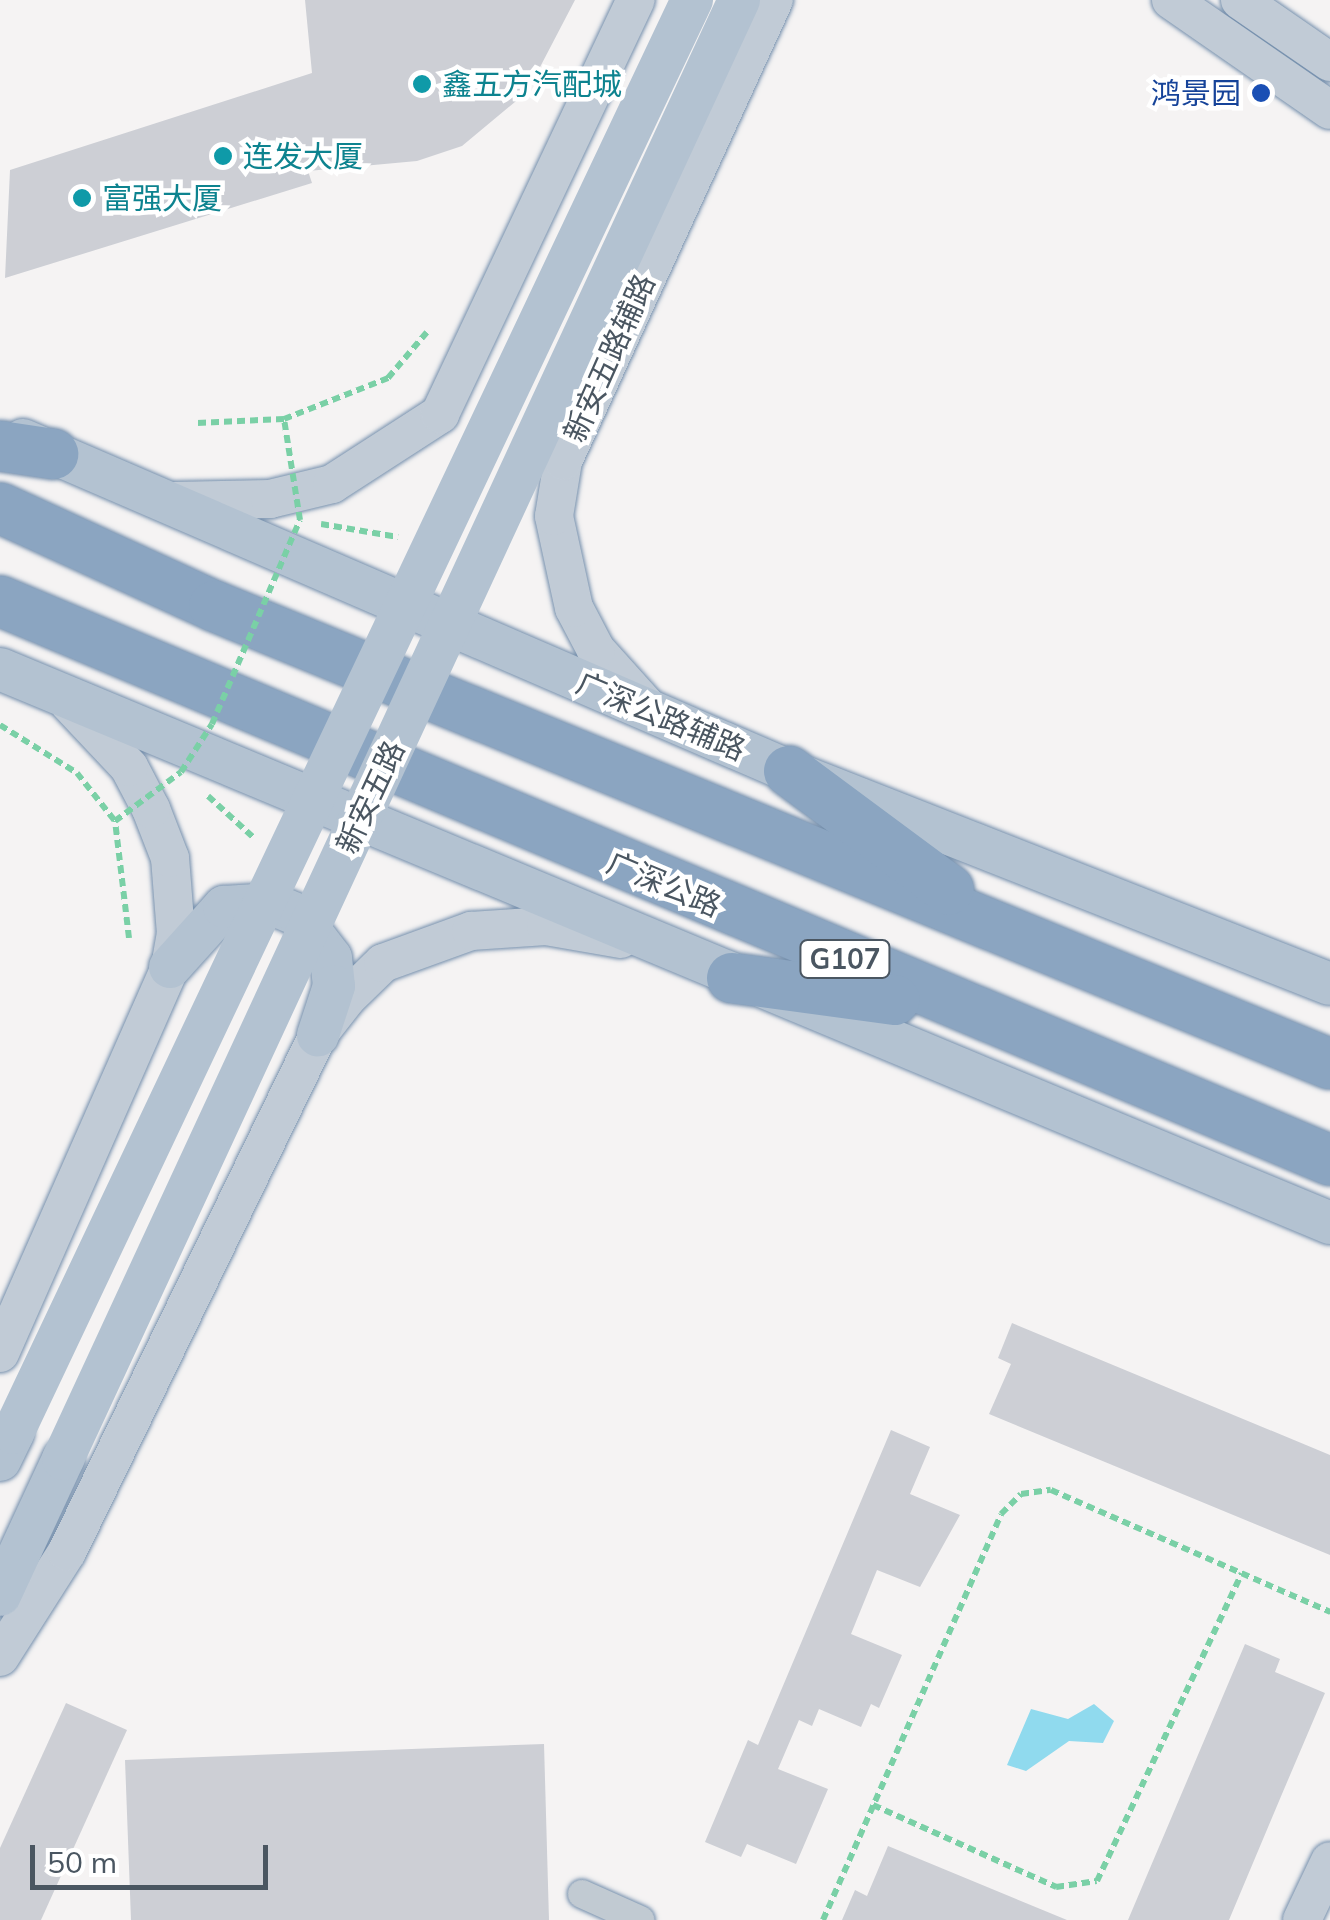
<!DOCTYPE html>
<meta charset="utf-8">
<style>
body{margin:0}
#map{position:relative;width:1330px;height:1920px;overflow:hidden;background:#f5f3f3;font-family:Mulish,"Noto Sans SC",sans-serif}
div>[style]{position:absolute}
[style*='--x']{left:calc(var(--x)*1px);top:calc(var(--y)*1px);width:calc(var(--w)*1px);rotate:calc(var(--a)*1deg)}
.water>*{inset:0;background:#90daee}
.building>*{inset:0;background:#cdcfd5}
.path>*{height:6px;margin-top:-3px;transform-origin:0;background:repeating-linear-gradient(90deg,#7ad0a6 0 8px,transparent 0 13px)}
.roads{filter:drop-shadow(0 0 2px #7690ad) drop-shadow(0 0 2px #7690ad)}
.street>*{height:28px;margin:-14px;padding:0 14px;transform-origin:14px;border-radius:14px;background:#c1cad2}
.secondary>*{height:38px;margin:-19px;padding:0 19px;transform-origin:19px;border-radius:19px;background:#c1cbd6}
.primary>*{height:42px;margin:-21px;padding:0 21px;transform-origin:21px;border-radius:21px;background:#b3c2d1}
.highway>*{height:50px;margin:-25px;padding:0 25px;transform-origin:25px;border-radius:25px;background:#8ba5c1}
.path-bridge>*{height:6px;margin-top:-3px;transform-origin:0;background:repeating-linear-gradient(90deg,#7ad0a6 0 8px,transparent 0 13px)}
.primary-bridge>*{height:42px;margin:-21px;padding:0 21px;transform-origin:21px;border-radius:21px;background:#b3c2d1}
.dots>*{width:28px;height:28px;translate:-50% -50%;box-sizing:border-box;border:5px solid #fff;border-radius:50%}
span{translate:-50% -50%;white-space:nowrap;text-align:center;line-height:1.15;-webkit-text-stroke:9px #fff;paint-order:stroke}
.shield-label span{padding:2px 8px;background:#fff;border:2px solid;border-radius:8px;-webkit-text-stroke-width:0}
.shield-label{font-size:28px;color:#4a5661;font-weight:700}
.culture-label{font-size:30px;color:#0d838f}
.left{translate:0 -50%;text-align:left}
.transit-label{font-size:30px;color:#164399}
.right{translate:-100% -50%;text-align:right}
.street-label{font-size:30px;color:#4a5661}
.scale{position:absolute;left:30px;top:1845px;width:238px;height:45px;box-sizing:border-box;border:5px solid #4a5661;border-top:0;padding-left:12px;font-size:30px;line-height:35px;white-space:nowrap;color:#4a5661;-webkit-text-stroke:8px #fff;paint-order:stroke}
</style>
<div id="map">
<div class="water">
<i style="clip-path:polygon(1094px 1704px,1114px 1721px,1103px 1743px,1069px 1741px,1026px 1771px,1007px 1765px,1031px 1709px,1068px 1719px)"></i>
</div>
<div class="building">
<i style="clip-path:polygon(305px 0,575px 0,527px 92px,462px 146px,417px 161px,308px 171px,312px 183px,5px 278px,10px 170px,312px 73px)"></i>
<i style="clip-path:polygon(1012px 1323px,1330px 1455px,1330px 1555px,989px 1414px,1011px 1364px,998px 1358px)"></i>
<i style="clip-path:polygon(891px 1430px,930px 1447px,910px 1494px,960px 1515px,920px 1587px,877px 1570px,851px 1634px,902px 1655px,879px 1708px,871px 1704px,861px 1727px,819px 1709px,812px 1726px,799px 1720px,778px 1769px,828px 1789px,796px 1864px,747px 1844px,741px 1857px,705px 1842px,748px 1740px,758px 1745px)"></i>
<i style="clip-path:polygon(1245px 1644px,1280px 1659px,1275px 1672px,1325px 1693px,1282px 1794px,1229px 1920px,1128px 1920px)"></i>
<i style="clip-path:polygon(66px 1703px,127px 1730px,41px 1920px,0 1920px,0 1848px)"></i>
<i style="clip-path:polygon(544px 1744px,549px 1920px,131px 1920px,125px 1760px)"></i>
<i style="clip-path:polygon(888px 1846px,1067px 1920px,842px 1920px,855px 1890px,867px 1896px)"></i>
</div>
<div class="path">
<i style="--x:284;--y:419;--w:112;--a:-21.5"></i>
<i style="--x:388;--y:378;--w:60;--a:-49.7"></i>
<i style="--x:321;--y:524;--w:78;--a:9.6"></i>
<i style="--x:0;--y:725;--w:91;--a:31.9"></i>
<i style="--x:77;--y:773;--w:61;--a:51.6"></i>
<i style="--x:208;--y:796;--w:62;--a:42.4"></i>
<i style="--x:873;--y:1805;--w:201;--a:24.1"></i>
<i style="--x:1056;--y:1887;--w:41;--a:-8.3"></i>
<i style="--x:1097;--y:1881;--w:340;--a:-64.8"></i>
<i style="--x:823;--y:1920;--w:443;--a:-66.3"></i>
<i style="--x:1001;--y:1514;--w:28;--a:-45"></i>
<i style="--x:1021;--y:1494;--w:30;--a:-8"></i>
<i style="--x:1051;--y:1490;--w:305;--a:23.6"></i>
</div>
<div class="roads">
<div class="street">
<i style="--x:582;--y:1894;--w:64;--a:24.1"></i>
</div>
<div class="secondary">
<i style="--x:1171;--y:0;--w:193;--a:34.7"></i>
<i style="--x:1240;--y:0;--w:109;--a:34.6"></i>
<i style="--x:174;--y:501;--w:96;--a:-1.2"></i>
<i style="--x:270;--y:499;--w:64;--a:-13.6"></i>
<i style="--x:332;--y:484;--w:129;--a:-32.9"></i>
<i style="--x:440;--y:414;--w:458;--a:-64.7"></i>
<i style="--x:650;--y:710;--w:81;--a:-132"></i>
<i style="--x:596;--y:650;--w:47;--a:-117.6"></i>
<i style="--x:574;--y:608;--w:94;--a:-102.3"></i>
<i style="--x:554;--y:516;--w:56;--a:-80.7"></i>
<i style="--x:563;--y:461;--w:507;--a:-65.41"></i>
<i style="--x:0;--y:1353;--w:422;--a:-66.2"></i>
<i style="--x:170;--y:967;--w:34;--a:-80"></i>
<i style="--x:176;--y:934;--w:76;--a:-94.5"></i>
<i style="--x:170;--y:858;--w:53;--a:-111.2"></i>
<i style="--x:151;--y:809;--w:47;--a:-117.6"></i>
<i style="--x:129;--y:767;--w:89;--a:-133.2"></i>
<i style="--x:0;--y:1657;--w:125;--a:-57.5"></i>
<i style="--x:67;--y:1552;--w:575;--a:-64.1"></i>
<i style="--x:318;--y:1035;--w:47;--a:-51.9"></i>
<i style="--x:347;--y:998;--w:50;--a:-44.2"></i>
<i style="--x:383;--y:963;--w:94;--a:-20"></i>
<i style="--x:471;--y:931;--w:75;--a:-3.8"></i>
<i style="--x:546;--y:926;--w:76;--a:9.8"></i>
<i style="--x:1302;--y:1920;--w:65;--a:-64.6"></i>
</div>
<div class="primary">
<i style="--x:23;--y:440;--w:834;--a:23.37"></i>
<i style="--x:789;--y:771;--w:581;--a:21.49"></i>
<i style="--x:0;--y:669;--w:1441;--a:22.61"></i>
<i style="--x:170;--y:967;--w:81;--a:-48"></i>
<i style="--x:224;--y:907;--w:48;--a:-3.6"></i>
<i style="--x:272;--y:904;--w:28;--a:23"></i>
<i style="--x:298;--y:915;--w:54;--a:52.5"></i>
<i style="--x:331;--y:958;--w:28;--a:84"></i>
<i style="--x:334;--y:986;--w:52;--a:108.1"></i>
<i style="--x:0;--y:1460;--w:30;--a:-64"></i>
<i style="--x:0;--y:1595;--w:150;--a:-65.1"></i>
</div>
<div class="highway">
<i style="--x:0;--y:446;--w:54;--a:8.6"></i>
<i style="--x:0;--y:508;--w:235;--a:24.6"></i>
<i style="--x:214;--y:606;--w:1206;--a:22.31"></i>
<i style="--x:0;--y:601;--w:1443;--a:22.8"></i>
<i style="--x:789;--y:771;--w:199;--a:36.6"></i>
<i style="--x:732;--y:978;--w:164;--a:7.7"></i>
</div>
</div>
<div class="path-bridge">
<i style="--x:129;--y:938;--w:118;--a:-96.8"></i>
<i style="--x:115;--y:821;--w:82;--a:-36.6"></i>
<i style="--x:181;--y:772;--w:57;--a:-57.1"></i>
<i style="--x:212;--y:724;--w:222;--a:-66.7"></i>
<i style="--x:300;--y:520;--w:102;--a:-99"></i>
<i style="--x:284;--y:419;--w:87;--a:177.4"></i>
</div>
<div class="primary-bridge">
<i style="--x:13;--y:1433;--w:1586;--a:-64.65"></i>
<i style="--x:63;--y:1459;--w:1608;--a:-65.14"></i>
</div>
<div class="dots">
<i style="left:422px;top:84px;background:#0f9aa8"></i>
<i style="left:1261px;top:93px;background:#1a4fb4"></i>
<i style="left:223px;top:156px;background:#0f9aa8"></i>
<i style="left:82px;top:198px;background:#0f9aa8"></i>
</div>
<div class="shield-label">
<span style="left:845px;top:959px">G107</span>
</div>
<div class="culture-label">
<span class="left" style="left:442px;top:84px">鑫五方汽配城</span>
<span class="left" style="left:243px;top:156px">连发大厦</span>
<span class="left" style="left:102px;top:198px">富强大厦</span>
</div>
<div class="transit-label">
<span class="right" style="left:1241px;top:93px">鸿景园</span>
</div>
<div class="street-label">
<span style="left:609px;top:358px;rotate:-66deg">新安五路辅路</span>
<span style="left:661px;top:716px;rotate:23deg">广深公路辅路</span>
<span style="left:370px;top:797px;rotate:-65deg">新安五路</span>
<span style="left:664px;top:884px;rotate:23deg">广深公路</span>
</div>
<div class="scale">50 m</div>
</div>
